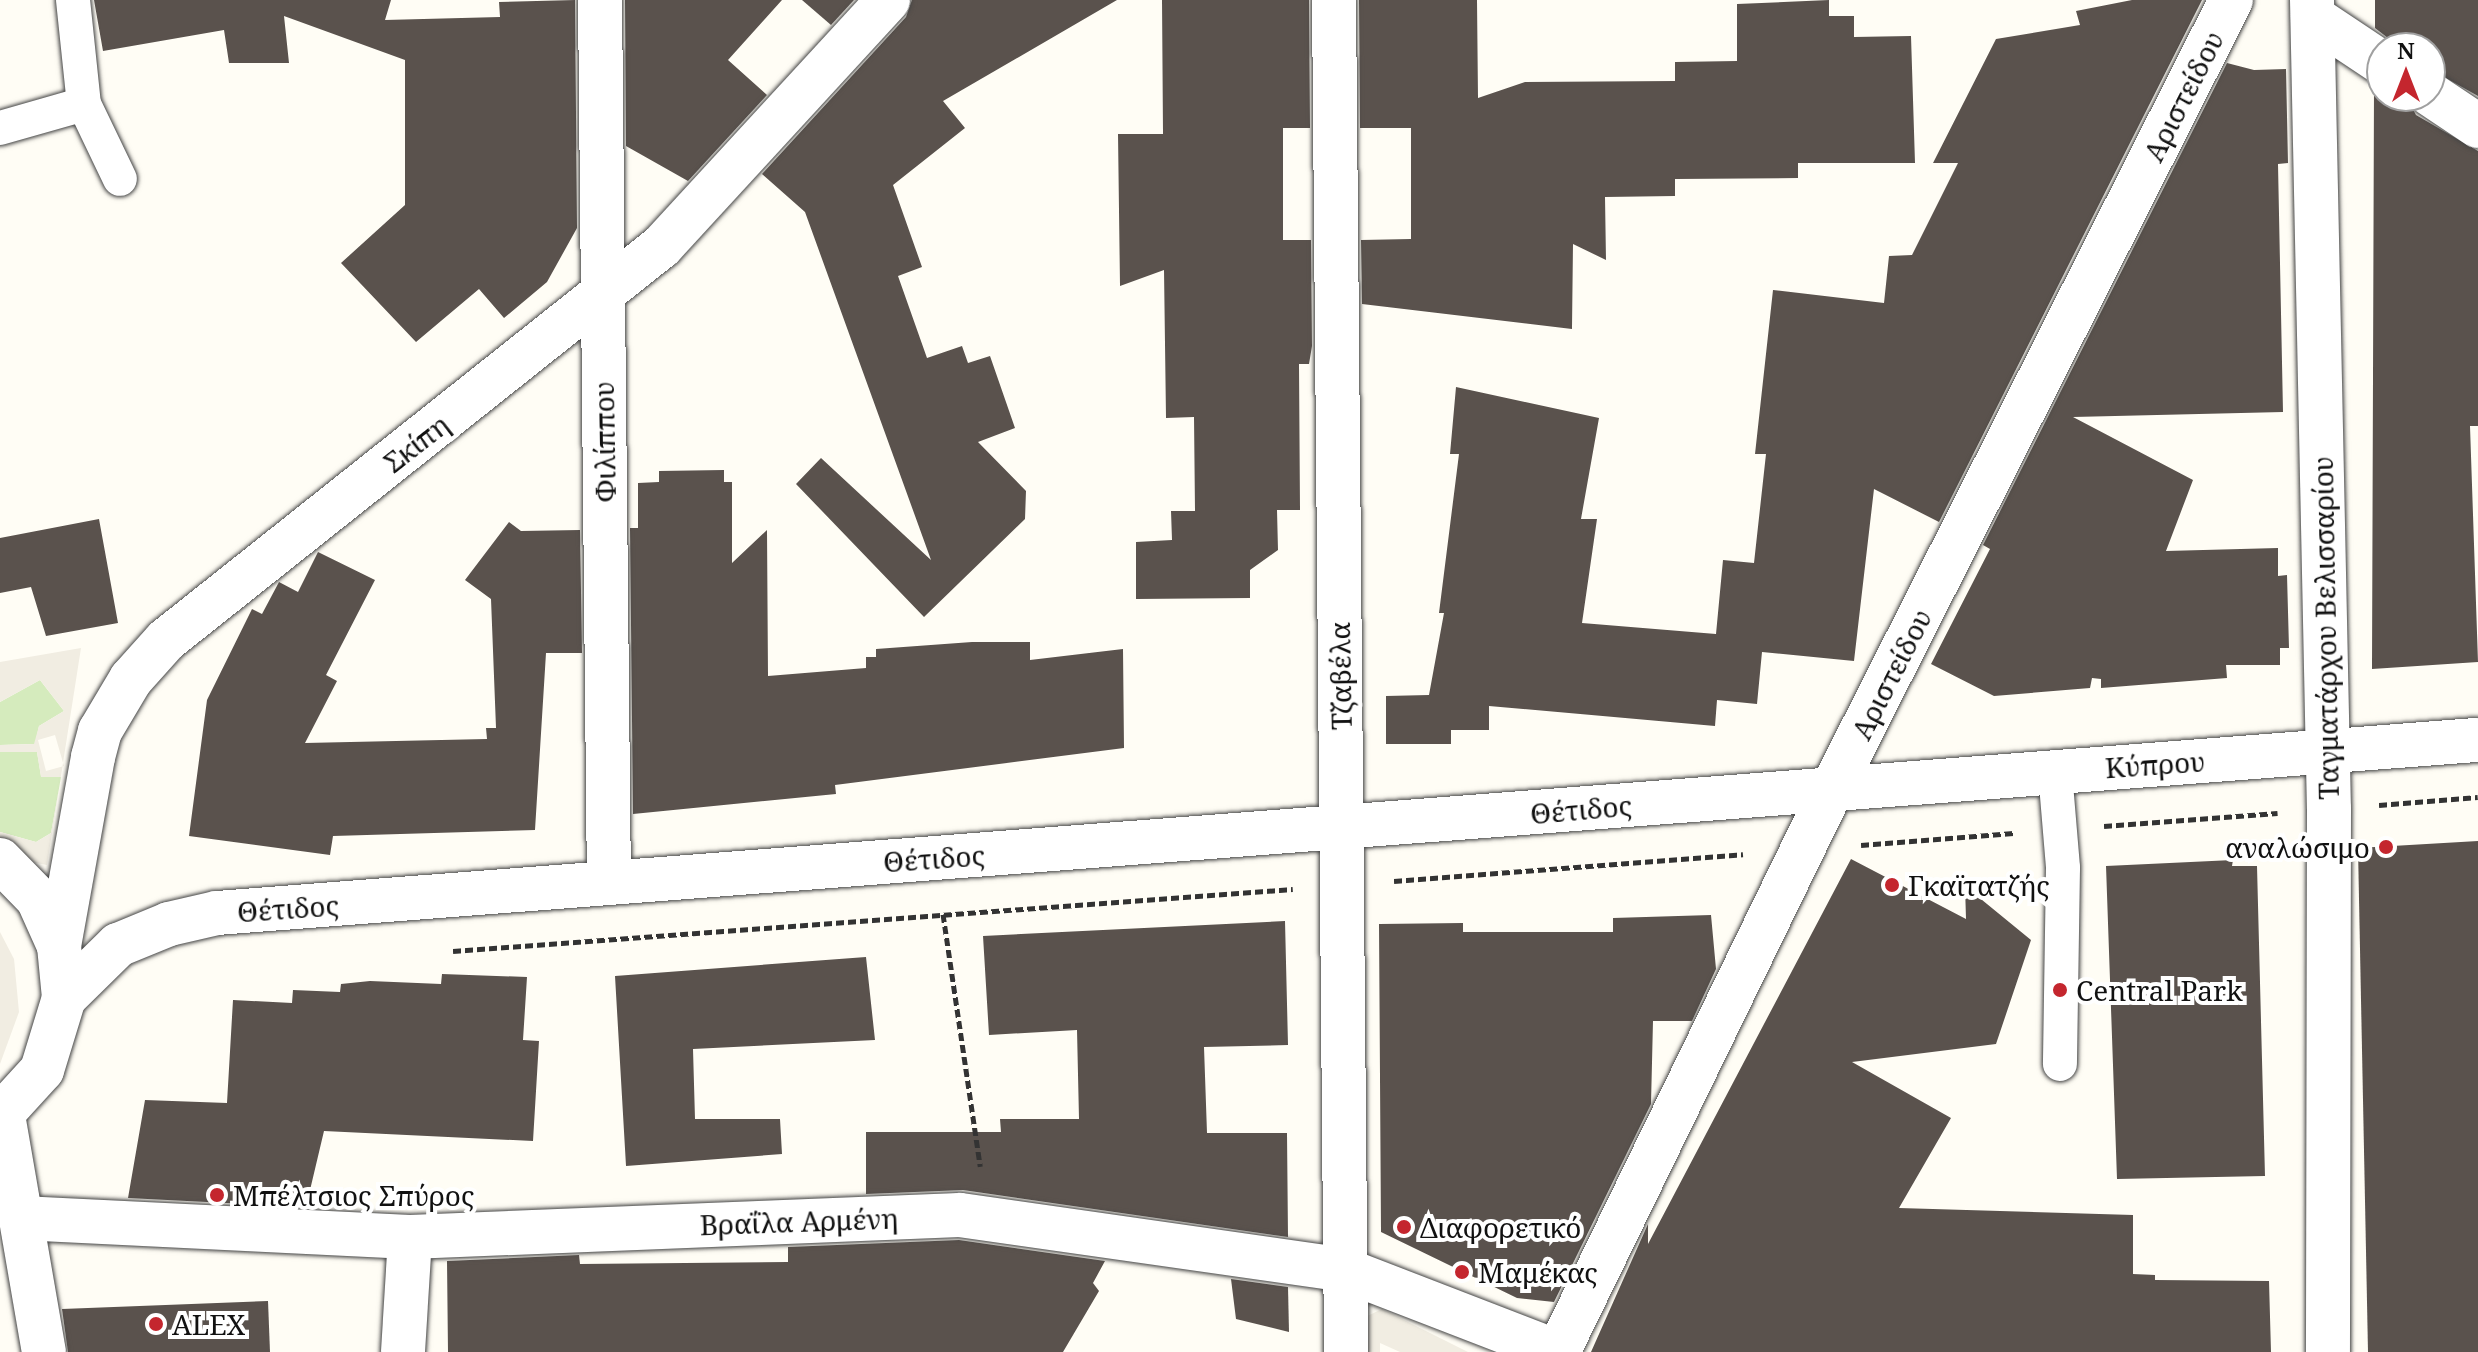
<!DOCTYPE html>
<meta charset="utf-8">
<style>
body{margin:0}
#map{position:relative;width:2478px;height:1352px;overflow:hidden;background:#fffdf5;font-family:"Noto Serif",serif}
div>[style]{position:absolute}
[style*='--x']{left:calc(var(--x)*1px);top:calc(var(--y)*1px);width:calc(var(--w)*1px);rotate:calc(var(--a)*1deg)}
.green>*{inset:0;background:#d5ebbd}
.plaza>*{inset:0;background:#f1ede2}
.building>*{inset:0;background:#5a524d}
.path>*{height:5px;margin-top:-2.5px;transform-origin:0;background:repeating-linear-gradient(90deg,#333 0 8px,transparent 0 12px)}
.roads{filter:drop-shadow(0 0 2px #444) drop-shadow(0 0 2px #444)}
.service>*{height:34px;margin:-17px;padding:0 17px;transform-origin:17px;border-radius:17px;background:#fff}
.minor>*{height:44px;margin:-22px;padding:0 22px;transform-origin:22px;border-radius:22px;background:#fff}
.tertiary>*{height:44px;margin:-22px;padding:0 22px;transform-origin:22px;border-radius:22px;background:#fff}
.dots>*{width:22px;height:22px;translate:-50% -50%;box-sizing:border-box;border:4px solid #fff;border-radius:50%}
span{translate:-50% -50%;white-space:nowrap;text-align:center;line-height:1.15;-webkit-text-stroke:8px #fff;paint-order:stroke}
.street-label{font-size:28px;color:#111}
.poi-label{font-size:28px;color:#111}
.right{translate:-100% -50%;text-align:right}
.left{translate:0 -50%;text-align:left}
.north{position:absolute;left:2366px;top:32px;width:80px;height:80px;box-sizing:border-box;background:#fff;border:2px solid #a0a0a0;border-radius:50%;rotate:0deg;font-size:22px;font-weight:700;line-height:32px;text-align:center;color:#111}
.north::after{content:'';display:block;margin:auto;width:28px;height:36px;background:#c4262e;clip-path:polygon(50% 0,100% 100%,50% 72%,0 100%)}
</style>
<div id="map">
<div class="green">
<i style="clip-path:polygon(40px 680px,64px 711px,39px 726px,35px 744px,0 745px,0 702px)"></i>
<i style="clip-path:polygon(0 752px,37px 752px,41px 776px,61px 777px,51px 833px,36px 842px,0 832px)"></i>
</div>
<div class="plaza">
<i style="clip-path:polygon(evenodd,81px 648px,47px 865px,16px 859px,0 844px,0 832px,36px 842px,51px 833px,61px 777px,41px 777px,37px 752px,0 752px,0 745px,34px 744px,39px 726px,64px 711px,40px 680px,0 702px,0 662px,81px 648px,55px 735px,64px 766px,46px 771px,38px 740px,55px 735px)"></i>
<i style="clip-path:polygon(0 932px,14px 959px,19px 1012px,0 1064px)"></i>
<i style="clip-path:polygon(1382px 1309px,1468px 1352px,1400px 1352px,1380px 1343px,1380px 1352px,1358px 1352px,1357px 1321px)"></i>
</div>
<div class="building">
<i style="clip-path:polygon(94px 0,391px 0,385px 20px,500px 17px,499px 2px,575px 0,577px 228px,547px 282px,504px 318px,479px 289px,416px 342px,341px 263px,405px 205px,405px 60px,284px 16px,289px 63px,229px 63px,224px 30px,103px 51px)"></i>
<i style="clip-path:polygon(625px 0,782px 0,728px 60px,767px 95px,688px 181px,626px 146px)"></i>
<i style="clip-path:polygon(802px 0,854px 0,831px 25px)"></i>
<i style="clip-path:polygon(912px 0,1117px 0,943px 101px,965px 128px,893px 185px,922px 267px,898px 276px,927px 358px,962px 346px,968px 363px,990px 356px,1015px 428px,978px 442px,1026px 491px,1025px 519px,924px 617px,796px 484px,821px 458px,931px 560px,805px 212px,762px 174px,906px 17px)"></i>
<i style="clip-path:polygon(1162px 0,1309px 0,1310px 128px,1283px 128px,1283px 240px,1311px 240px,1312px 346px,1309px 364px,1299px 364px,1300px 510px,1277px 510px,1278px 550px,1250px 570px,1250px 598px,1136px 599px,1136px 542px,1172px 540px,1171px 511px,1195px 511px,1194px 417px,1166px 418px,1164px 270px,1120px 286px,1118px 134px,1163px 134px)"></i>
<i style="clip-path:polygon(1359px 0,1477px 0,1478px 98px,1525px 82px,1675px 81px,1675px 62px,1737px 61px,1737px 4px,1829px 0,1829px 16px,1854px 16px,1854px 37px,1911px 36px,1915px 163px,1798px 163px,1798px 178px,1675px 179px,1675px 196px,1605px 197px,1606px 260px,1573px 244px,1572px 329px,1362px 304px,1361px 240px,1411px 239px,1411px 128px,1360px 128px)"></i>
<i style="clip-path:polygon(2132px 0,2202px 0,1939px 522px,1874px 489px,1854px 661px,1762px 652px,1757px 704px,1717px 700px,1715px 726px,1489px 706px,1489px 730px,1451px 730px,1451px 744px,1386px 744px,1386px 696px,1429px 695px,1444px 613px,1439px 613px,1459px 454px,1450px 454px,1456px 387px,1599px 418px,1581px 519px,1597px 519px,1582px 623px,1716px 634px,1723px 560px,1754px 563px,1766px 454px,1755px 454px,1773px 290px,1884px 303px,1889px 256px,1912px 255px,1958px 163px,1933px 163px,1996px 39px,2080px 25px,2076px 11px)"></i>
<i style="clip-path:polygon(2375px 0,2478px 0,2478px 96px,2430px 69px,2430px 48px,2401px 48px,2375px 28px)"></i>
<i style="clip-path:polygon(2227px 63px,2254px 70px,2286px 69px,2288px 163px,2278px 164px,2283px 412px,2073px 417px,2193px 480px,2166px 551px,2278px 548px,2278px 576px,2287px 575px,2289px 648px,2280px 648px,2280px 665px,2226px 665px,2227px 678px,2101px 688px,2101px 679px,2092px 678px,2090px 688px,1994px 696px,1931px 664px,1990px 549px,1983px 545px)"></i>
<i style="clip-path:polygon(2374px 86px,2382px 88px,2382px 96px,2406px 96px,2416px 115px,2478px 151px,2478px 426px,2470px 426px,2478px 662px,2372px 669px)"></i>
<i style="clip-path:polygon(724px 470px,724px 482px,732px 482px,732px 563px,767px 530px,768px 676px,866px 668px,866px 657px,876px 657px,876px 649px,972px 642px,1030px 642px,1030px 660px,1123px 649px,1124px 748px,835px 785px,836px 794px,633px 814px,630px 528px,638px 528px,638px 483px,659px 482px,659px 471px)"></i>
<i style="clip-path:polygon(99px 519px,118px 623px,46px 636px,31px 587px,0 593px,0 538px)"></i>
<i style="clip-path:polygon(509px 522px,521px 531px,580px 530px,582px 653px,546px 653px,535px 830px,333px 836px,330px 855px,189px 836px,207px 700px,252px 609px,262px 614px,279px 582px,298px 592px,318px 552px,375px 580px,326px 675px,337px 681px,305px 743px,487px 739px,486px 728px,496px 728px,491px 599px,465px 580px)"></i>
<i style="clip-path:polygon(2478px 841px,2478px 1352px,2368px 1352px,2358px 848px)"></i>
<i style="clip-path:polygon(1851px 859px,1966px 919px,1965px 886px,2031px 940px,1996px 1044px,1852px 1062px,1951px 1118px,1899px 1208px,2133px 1215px,2133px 1274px,2155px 1275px,2155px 1280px,2269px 1281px,2271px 1352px,1591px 1352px,1648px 1224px,1648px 1244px)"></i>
<i style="clip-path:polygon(2233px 860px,2232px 866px,2257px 866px,2265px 1176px,2117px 1179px,2106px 866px)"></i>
<i style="clip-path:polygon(1711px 915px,1716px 969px,1692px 1021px,1653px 1021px,1651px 1104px,1554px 1302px,1517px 1298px,1381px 1232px,1379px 924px,1463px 923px,1463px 932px,1613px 932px,1613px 918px)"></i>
<i style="clip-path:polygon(1285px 921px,1288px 1045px,1204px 1047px,1207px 1133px,1287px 1133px,1288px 1237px,963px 1190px,866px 1194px,866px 1132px,1001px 1132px,1000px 1119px,1079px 1119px,1077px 1030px,989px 1035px,983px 936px)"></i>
<i style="clip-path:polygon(866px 957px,875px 1040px,693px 1049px,695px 1119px,780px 1119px,782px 1154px,626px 1166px,615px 976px)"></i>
<i style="clip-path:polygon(442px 974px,527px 977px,523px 1040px,539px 1041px,533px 1141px,324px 1131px,306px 1207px,128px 1198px,145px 1100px,227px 1103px,233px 1000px,292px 1003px,293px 990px,340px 992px,341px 984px,370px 981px,441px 984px)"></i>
<i style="clip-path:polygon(959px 1240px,1105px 1261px,1093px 1283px,1099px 1291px,1063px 1352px,448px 1352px,447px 1261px,579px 1255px,580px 1264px,788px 1262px,788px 1247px)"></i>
<i style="clip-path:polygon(1231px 1279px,1288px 1287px,1289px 1332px,1236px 1319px)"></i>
<i style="clip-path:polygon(268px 1301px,270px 1352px,68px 1352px,62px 1309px)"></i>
</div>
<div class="path">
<i style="--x:2379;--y:805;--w:99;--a:-4.6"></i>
<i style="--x:2104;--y:826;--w:174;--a:-4.3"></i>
<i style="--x:1861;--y:845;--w:153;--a:-4.5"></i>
<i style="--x:1394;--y:881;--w:350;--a:-4.4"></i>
<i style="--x:943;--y:914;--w:255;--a:81.6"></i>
<i style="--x:453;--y:951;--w:842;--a:-4.22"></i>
</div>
<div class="roads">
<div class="service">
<i style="--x:73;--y:0;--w:105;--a:84"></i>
<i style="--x:84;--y:104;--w:83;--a:64.4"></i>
<i style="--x:0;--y:128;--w:87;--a:-15.9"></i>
<i style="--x:2055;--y:772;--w:96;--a:85.2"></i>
<i style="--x:2063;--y:868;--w:196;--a:90.9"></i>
</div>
<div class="minor">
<i style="--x:2313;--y:17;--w:83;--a:33.7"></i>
<i style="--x:2430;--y:94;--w:58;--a:33.7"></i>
<i style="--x:59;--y:946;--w:192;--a:-79.8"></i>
<i style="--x:93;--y:757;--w:27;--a:-75"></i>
<i style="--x:100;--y:731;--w:61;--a:-59.2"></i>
<i style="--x:131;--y:679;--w:52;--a:-48.1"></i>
<i style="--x:166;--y:640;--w:633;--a:-38.46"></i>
<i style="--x:662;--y:246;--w:334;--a:-47.4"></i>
<i style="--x:21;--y:1218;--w:389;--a:2.8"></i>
<i style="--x:410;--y:1237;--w:550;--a:-2.29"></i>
<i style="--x:960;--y:1215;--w:389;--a:8.1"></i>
<i style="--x:1345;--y:1270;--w:228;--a:21.1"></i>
<i style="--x:403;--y:1352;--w:115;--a:-86.5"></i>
<i style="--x:1558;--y:1352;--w:626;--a:-64.05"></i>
<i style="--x:1832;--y:789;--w:884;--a:-63.17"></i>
</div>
<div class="tertiary">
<i style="--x:600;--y:0;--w:883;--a:89.42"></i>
<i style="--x:1334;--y:0;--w:1352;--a:89.49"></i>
<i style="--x:2312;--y:0;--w:809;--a:88.8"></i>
<i style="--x:2329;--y:809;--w:543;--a:90.11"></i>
<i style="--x:0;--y:860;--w:54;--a:45.7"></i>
<i style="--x:38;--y:899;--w:51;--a:65.9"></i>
<i style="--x:59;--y:946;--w:52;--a:84.5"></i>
<i style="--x:64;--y:998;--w:75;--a:107"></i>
<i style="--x:42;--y:1070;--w:62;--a:132.4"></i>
<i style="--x:64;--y:998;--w:76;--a:-44.5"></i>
<i style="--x:118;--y:945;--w:55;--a:-22.4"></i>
<i style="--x:169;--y:924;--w:49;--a:-12.9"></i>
<i style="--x:217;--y:913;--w:2268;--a:-4.38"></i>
<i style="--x:3;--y:1115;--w:241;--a:80.2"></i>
</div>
</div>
<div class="dots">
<i style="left:2386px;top:847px;background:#c4262e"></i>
<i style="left:1892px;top:885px;background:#c4262e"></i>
<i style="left:2060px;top:990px;background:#c4262e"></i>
<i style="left:217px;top:1195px;background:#c4262e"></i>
<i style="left:1404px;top:1227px;background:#c4262e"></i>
<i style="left:1462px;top:1272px;background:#c4262e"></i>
<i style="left:156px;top:1324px;background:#c4262e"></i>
</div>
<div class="street-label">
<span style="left:2183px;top:96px;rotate:-63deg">Αριστείδου</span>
<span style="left:604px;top:442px;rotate:-91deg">Φιλίππου</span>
<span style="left:416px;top:443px;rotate:-38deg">Σκίπη</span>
<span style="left:2325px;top:628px;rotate:-91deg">Ταγματάρχου Βελισσαρίου</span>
<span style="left:1891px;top:674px;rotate:-63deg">Αριστείδου</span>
<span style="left:1340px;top:676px;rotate:-91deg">Τζαβέλα</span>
<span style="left:2155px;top:764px;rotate:-4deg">Κύπρου</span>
<span style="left:1581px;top:809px;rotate:-5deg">Θέτιδος</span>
<span style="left:934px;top:858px;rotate:-4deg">Θέτιδος</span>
<span style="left:288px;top:908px;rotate:-4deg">Θέτιδος</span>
<span style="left:799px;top:1221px;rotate:-2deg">Βραΐλα Αρμένη</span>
</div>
<div class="poi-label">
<span class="right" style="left:2370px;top:847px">αναλώσιμο</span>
<span class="left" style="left:1908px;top:885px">Γκαϊτατζής</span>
<span class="left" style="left:2076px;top:990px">Central Park</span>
<span class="left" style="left:233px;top:1195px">Μπέλτσιος Σπύρος</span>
<span class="left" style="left:1420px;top:1227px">Διαφορετικό</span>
<span class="left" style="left:1478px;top:1272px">Μαμέκας</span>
<span class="left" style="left:172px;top:1324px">ALEX</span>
</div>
<div class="north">N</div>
</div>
